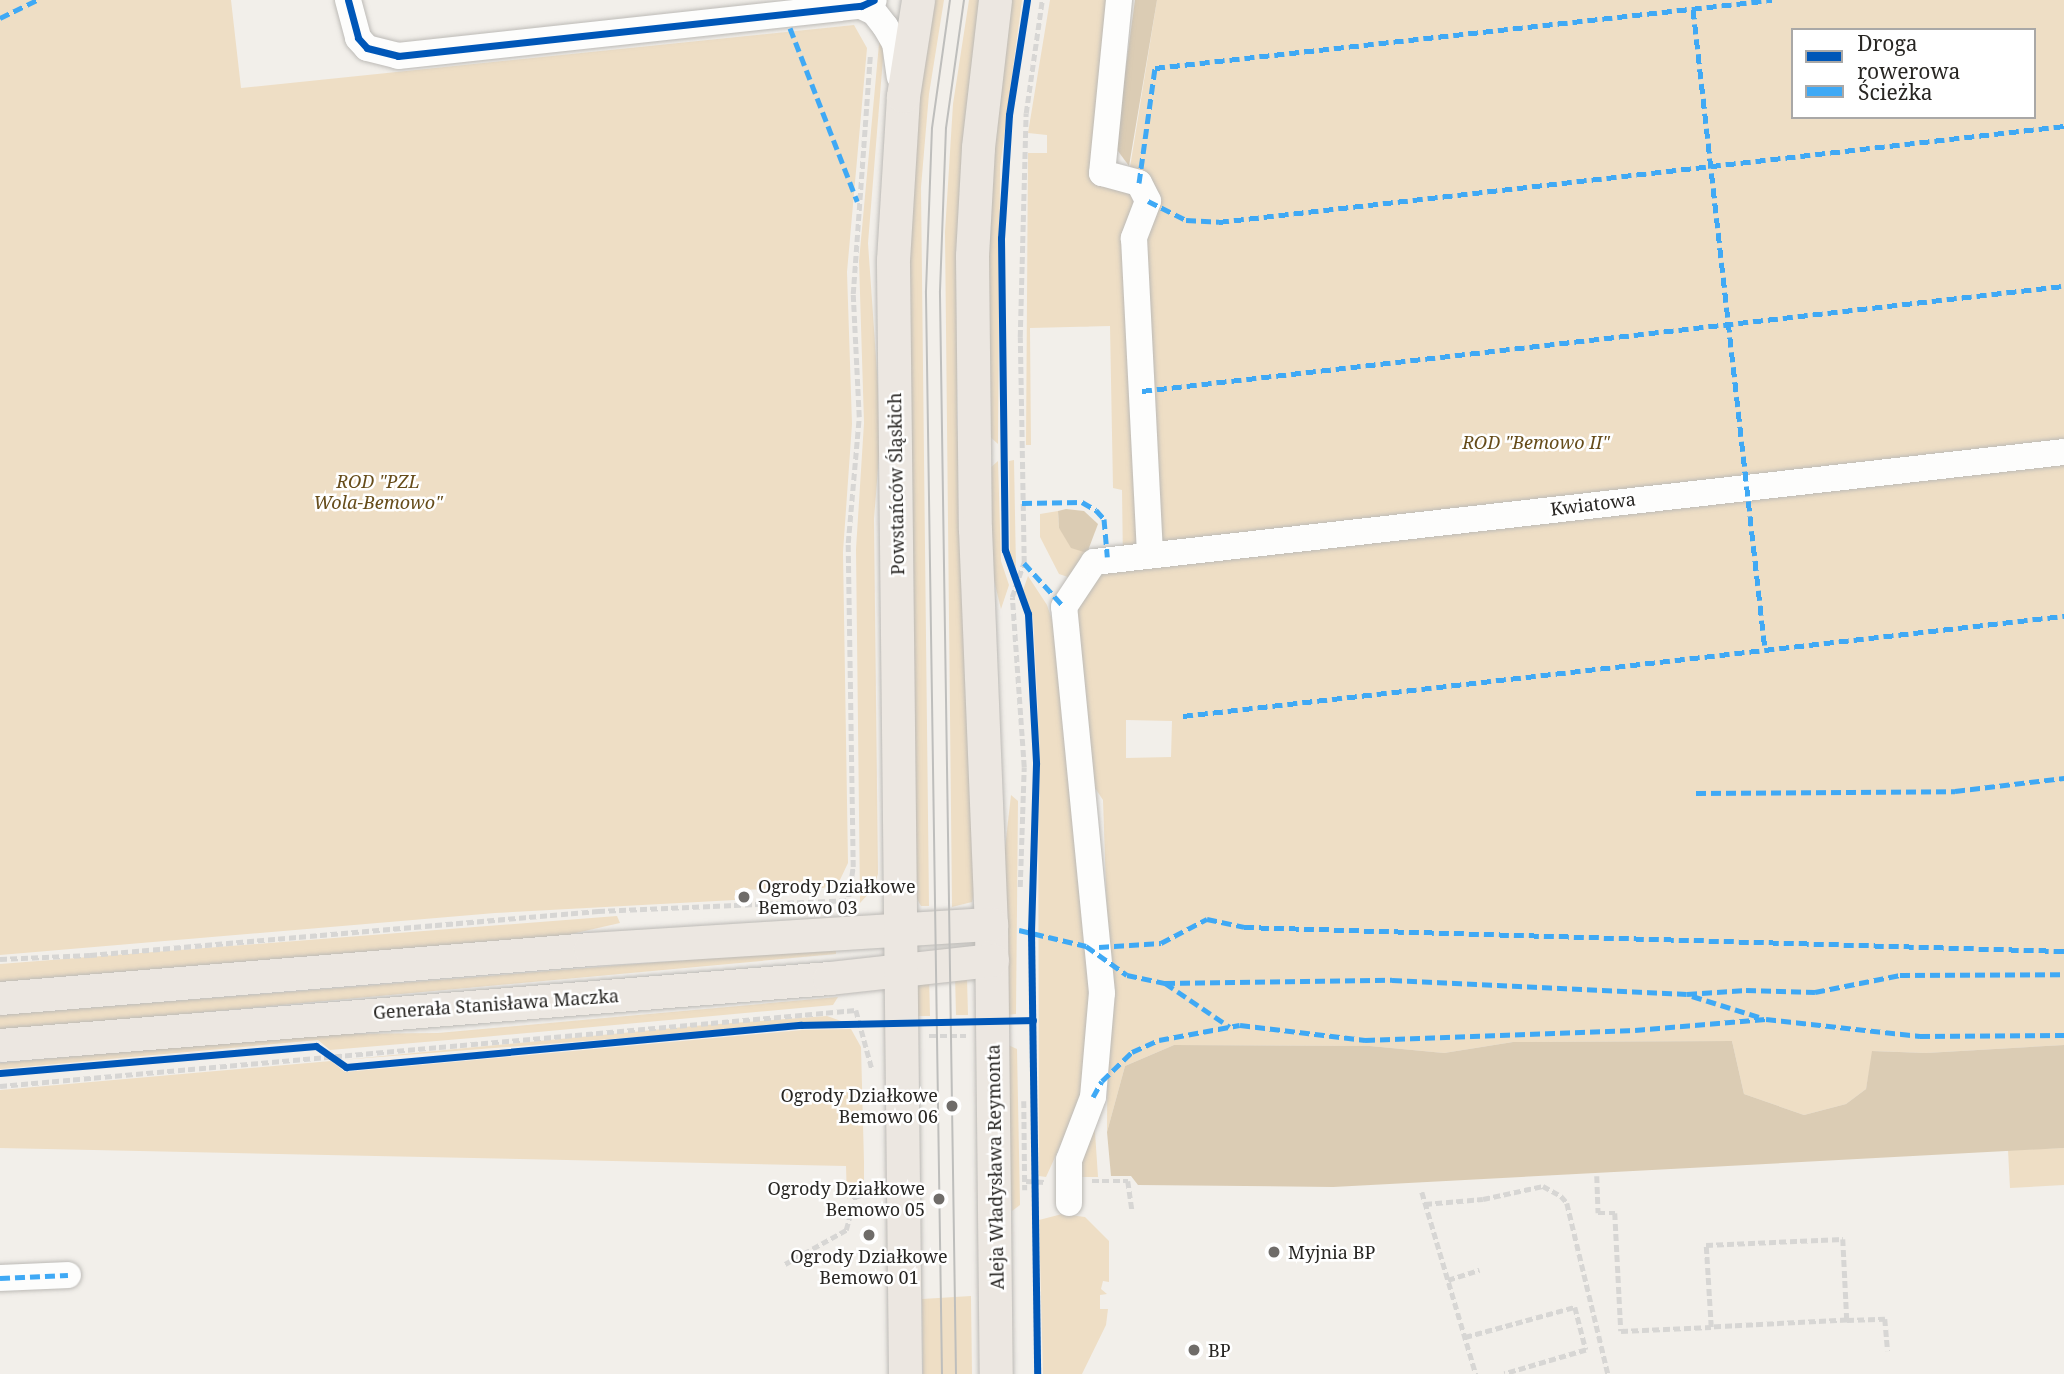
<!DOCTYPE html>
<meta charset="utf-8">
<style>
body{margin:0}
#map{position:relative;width:2064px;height:1374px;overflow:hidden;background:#f2efea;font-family:"Noto Serif",serif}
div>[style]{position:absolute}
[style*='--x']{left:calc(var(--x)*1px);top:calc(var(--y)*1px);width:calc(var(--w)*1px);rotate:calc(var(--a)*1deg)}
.green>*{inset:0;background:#eedec5}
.forest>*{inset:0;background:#dbccb4}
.path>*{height:4.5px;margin-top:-2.25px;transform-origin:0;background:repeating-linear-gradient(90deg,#d7d6d4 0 7px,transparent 0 10.5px)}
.roads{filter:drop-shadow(0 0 2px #bcbab6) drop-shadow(0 0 2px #bcbab6)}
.minor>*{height:26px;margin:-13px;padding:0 13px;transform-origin:13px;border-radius:13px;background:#fdfdfc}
.major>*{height:33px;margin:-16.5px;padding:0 16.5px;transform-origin:16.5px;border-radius:16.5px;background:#ece7e1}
.tram>*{height:2px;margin:-1px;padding:0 1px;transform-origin:1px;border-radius:1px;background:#bebebc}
.quiet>*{height:5px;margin-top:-2.5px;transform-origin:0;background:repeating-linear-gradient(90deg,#3fa9f5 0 10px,transparent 0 15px)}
.cycleway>*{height:7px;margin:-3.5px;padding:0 3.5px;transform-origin:3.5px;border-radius:3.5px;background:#0057b8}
.dots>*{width:19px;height:19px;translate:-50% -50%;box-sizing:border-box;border:4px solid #fff;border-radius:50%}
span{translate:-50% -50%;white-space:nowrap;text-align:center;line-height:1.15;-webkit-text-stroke:5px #fff;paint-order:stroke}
.park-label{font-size:18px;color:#664c1a;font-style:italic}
.street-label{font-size:18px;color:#282623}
.poi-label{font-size:18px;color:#282623}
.left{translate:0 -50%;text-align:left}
.right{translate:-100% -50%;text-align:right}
.legend{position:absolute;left:1791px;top:28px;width:245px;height:91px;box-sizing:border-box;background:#fff;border:2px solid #a9a8a7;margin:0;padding:9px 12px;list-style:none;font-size:21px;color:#282623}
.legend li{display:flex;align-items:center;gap:14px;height:35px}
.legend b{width:35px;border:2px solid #a9a8a7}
</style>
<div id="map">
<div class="green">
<i style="clip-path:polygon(0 0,231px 0,241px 88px,854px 25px,867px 48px,847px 272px,852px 424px,843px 552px,848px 863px,838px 884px,823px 888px,735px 890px,735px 900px,495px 913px,0 955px)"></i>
<i style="clip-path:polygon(931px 0,944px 0,929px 94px,921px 187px,929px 906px,921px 906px,916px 897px,907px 238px,916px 96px)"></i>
<i style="clip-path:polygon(969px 0,982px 0,957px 258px,957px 418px,976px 886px,972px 902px,952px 907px,945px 232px,953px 104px)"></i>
<i style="clip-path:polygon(1010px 0,1022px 0,1000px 167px,998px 444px,988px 435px,986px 181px)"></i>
<i style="clip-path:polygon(evenodd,1050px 0,1109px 0,1094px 156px,1127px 186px,1157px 0,2064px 0,2064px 1045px,1926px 1053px,1873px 1051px,1866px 1089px,1846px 1104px,1804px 1115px,1744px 1094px,1732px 1041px,1513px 1042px,1444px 1053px,1370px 1046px,1174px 1045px,1125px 1066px,1107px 1132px,1108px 947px,1103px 800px,1095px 788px,1076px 613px,1094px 572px,1123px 564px,1122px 490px,1113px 488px,1110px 326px,1030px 328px,1031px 445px,1026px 445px,1028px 153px,1047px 153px,1047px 135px,1028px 133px,1050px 0,1793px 30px,2034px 30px,2034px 117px,1793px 117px,1793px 30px,1050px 0,1126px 720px,1172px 721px,1171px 757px,1126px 758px,1126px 720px)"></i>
<i style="clip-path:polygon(880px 33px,884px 46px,868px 243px,881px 430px,874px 519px,878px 874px,873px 889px,860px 903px,856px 549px,864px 423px,859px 261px)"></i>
<i style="clip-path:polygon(1014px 460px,1016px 569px,1015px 574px,1010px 553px,1009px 461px)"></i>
<i style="clip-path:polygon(998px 461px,1001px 561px,1009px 585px,1001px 609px,991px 568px,990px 468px)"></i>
<i style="clip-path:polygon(1058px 511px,1059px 528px,1087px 553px,1078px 573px,1068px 577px,1059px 574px,1040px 537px,1040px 514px)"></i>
<i style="clip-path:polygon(1028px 576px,1047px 605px,1062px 650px,1092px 997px,1081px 1100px,1046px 1177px,1039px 1176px,1038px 711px,1033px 618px,1023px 590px)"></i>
<i style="clip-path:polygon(1011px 795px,1018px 801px,1016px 1014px,1006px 1015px,1004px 857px)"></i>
<i style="clip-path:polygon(617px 916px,620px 923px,567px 935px,0 982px,0 964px)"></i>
<i style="clip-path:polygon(836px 948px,836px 954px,0 1031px,0 1015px)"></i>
<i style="clip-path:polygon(955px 973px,967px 978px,968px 1015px,956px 1015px)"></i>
<i style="clip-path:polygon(929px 976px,930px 1016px,918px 1016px,917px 983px)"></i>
<i style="clip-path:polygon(838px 997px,833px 1005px,472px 1038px,330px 1050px,318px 1040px,0 1069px,0 1063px,209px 1044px,332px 1034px,438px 1033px)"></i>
<i style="clip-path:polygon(827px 1016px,841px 1021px,341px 1060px,705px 1025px)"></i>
<i style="clip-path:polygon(851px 1029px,861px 1047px,864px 1162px,864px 1191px,853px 1192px,847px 1199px,846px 1166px,0 1148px,0 1090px,331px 1061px,345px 1072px,802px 1030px)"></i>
<i style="clip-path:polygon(1006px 1044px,1017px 1049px,1020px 1205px,1012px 1211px)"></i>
<i style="clip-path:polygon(1094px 1117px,1098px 1177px,1074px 1177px)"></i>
<i style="clip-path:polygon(2064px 1148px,2064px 1185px,2010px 1188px,2008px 1150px)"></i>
<i style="clip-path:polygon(1062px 1214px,1085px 1217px,1109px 1241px,1109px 1282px,1103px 1281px,1101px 1289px,1107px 1294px,1100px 1295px,1100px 1309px,1108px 1309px,1106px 1325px,1082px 1374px,1043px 1374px,1039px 1220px)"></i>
<i style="clip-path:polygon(971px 1296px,972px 1374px,923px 1374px,922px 1299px)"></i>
</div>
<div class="forest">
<i style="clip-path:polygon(1135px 0,1157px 0,1129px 166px,1115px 147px)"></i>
<i style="clip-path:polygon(1066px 509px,1084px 511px,1098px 524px,1087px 553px,1071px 548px,1059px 528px,1058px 511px)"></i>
<i style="clip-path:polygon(1732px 1041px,1744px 1094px,1804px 1115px,1846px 1104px,1866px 1089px,1872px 1051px,1926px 1053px,2064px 1045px,2064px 1148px,1333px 1187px,1138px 1185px,1131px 1176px,1111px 1176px,1107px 1132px,1125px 1066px,1174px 1045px,1370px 1046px,1444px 1053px,1513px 1042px)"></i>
</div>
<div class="path">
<i style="--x:1020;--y:887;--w:120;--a:-88.1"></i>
<i style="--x:1024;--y:767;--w:170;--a:-94"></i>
<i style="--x:1012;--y:597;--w:36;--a:-71"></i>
<i style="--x:1024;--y:563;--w:226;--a:-91"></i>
<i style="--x:1020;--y:337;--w:224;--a:-88.5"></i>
<i style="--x:1026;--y:113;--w:114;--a:-81.9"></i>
<i style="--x:847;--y:907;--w:40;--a:-81.5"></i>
<i style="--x:853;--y:867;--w:324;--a:-90.9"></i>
<i style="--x:848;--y:543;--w:126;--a:-85"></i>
<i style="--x:859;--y:417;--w:123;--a:-92.8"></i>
<i style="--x:853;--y:294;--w:239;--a:-85.9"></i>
<i style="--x:0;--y:959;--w:90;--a:-2.5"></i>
<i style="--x:90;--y:955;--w:510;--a:-4.95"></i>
<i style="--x:598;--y:911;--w:249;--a:-2.5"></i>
<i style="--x:856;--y:1010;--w:61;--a:74.8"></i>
<i style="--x:929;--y:1036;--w:37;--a:0"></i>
<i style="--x:0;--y:1086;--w:859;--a:-5.07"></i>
<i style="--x:1024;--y:1101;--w:89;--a:89.4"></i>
<i style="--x:1597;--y:1176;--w:37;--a:88"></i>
<i style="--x:1598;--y:1213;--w:17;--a:0"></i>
<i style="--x:1615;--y:1213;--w:118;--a:87.1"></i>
<i style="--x:1621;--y:1331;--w:90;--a:-2.5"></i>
<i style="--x:1026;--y:1181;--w:19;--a:3"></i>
<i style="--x:1092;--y:1181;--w:36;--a:0"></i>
<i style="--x:1128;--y:1181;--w:29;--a:82"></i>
<i style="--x:1422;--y:1192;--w:190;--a:73.5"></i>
<i style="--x:1425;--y:1204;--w:58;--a:-4.9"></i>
<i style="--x:1483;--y:1199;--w:61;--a:-12.2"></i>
<i style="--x:1543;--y:1186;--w:21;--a:29"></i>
<i style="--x:1561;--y:1196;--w:9;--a:49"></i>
<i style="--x:1567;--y:1203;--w:176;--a:76.5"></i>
<i style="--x:1843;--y:1239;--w:81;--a:87.2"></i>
<i style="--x:1847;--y:1320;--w:136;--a:177.1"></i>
<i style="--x:1711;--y:1327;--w:82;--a:-93.5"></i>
<i style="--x:1706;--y:1245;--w:137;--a:-2.5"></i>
<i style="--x:785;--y:1264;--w:70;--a:-29.1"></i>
<i style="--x:846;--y:1230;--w:34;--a:-75"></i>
<i style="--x:855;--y:1197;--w:20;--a:-18"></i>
<i style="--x:1448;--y:1280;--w:33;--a:-18"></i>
<i style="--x:1847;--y:1320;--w:38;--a:-2"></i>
<i style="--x:1885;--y:1319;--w:32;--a:85"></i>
<i style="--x:1465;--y:1337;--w:114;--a:-15.3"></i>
<i style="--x:1575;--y:1307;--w:44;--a:75.7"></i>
<i style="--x:1586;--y:1350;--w:85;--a:163.7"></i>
</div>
<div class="roads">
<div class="minor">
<i style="--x:348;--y:0;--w:39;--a:75"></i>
<i style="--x:358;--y:38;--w:13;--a:48"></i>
<i style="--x:367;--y:48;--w:32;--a:14"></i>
<i style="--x:398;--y:56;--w:466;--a:-6.2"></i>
<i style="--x:861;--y:6;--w:14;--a:-25"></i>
<i style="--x:1119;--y:0;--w:174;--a:95.6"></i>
<i style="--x:1102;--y:173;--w:38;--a:15"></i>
<i style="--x:1139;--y:183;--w:20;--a:63"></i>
<i style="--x:1148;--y:201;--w:40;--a:111"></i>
<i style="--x:1134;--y:238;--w:315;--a:87.1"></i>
<i style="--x:861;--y:6;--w:14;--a:25"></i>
<i style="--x:874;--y:12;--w:18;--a:52"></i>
<i style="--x:885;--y:26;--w:20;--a:60"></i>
<i style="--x:895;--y:43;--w:34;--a:82"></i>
<i style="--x:1069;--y:1203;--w:43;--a:-90"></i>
<i style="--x:1069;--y:1160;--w:67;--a:-69.1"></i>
<i style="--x:1093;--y:1097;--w:104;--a:-85.1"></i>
<i style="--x:1102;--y:993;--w:388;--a:-95.6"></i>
<i style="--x:1064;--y:607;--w:54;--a:-56.3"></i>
<i style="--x:1094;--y:562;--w:976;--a:-6.47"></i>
<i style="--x:0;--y:1278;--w:68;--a:-2.5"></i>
</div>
<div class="major">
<i style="--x:995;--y:0;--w:149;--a:96.6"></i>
<i style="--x:978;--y:148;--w:108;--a:93.2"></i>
<i style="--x:972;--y:256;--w:273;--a:89.4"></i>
<i style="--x:975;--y:529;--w:395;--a:87.7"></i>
<i style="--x:991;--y:924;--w:450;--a:89.4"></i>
<i style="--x:0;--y:998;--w:592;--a:-4.75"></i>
<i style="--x:590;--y:949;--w:402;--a:-3.6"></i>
<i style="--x:0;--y:1045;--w:832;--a:-4.62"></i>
<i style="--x:829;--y:978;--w:164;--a:-6.3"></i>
<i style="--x:905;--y:1374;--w:1114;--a:-90.62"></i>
<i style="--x:893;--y:260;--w:164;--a:-86.5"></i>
<i style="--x:903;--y:96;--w:97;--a:-81.1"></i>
</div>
</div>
<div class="tram">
<i style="--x:942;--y:1374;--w:1083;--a:-90.85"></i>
<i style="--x:926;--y:291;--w:163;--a:-87.9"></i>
<i style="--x:932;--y:128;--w:129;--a:-82"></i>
<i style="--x:956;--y:1374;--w:1083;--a:-90.85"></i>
<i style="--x:940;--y:291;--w:163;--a:-87.9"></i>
<i style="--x:946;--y:128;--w:129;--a:-82"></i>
</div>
<div class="quiet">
<i style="--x:1693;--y:9;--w:645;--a:83.59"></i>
<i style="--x:0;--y:18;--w:41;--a:-25.9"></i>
<i style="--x:790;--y:28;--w:186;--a:68.8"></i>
<i style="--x:1139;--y:183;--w:116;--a:-82.1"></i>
<i style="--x:1155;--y:68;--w:621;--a:-6.29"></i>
<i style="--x:1148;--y:201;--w:42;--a:26.6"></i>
<i style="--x:1186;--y:220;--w:33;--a:3"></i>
<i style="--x:1219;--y:222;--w:850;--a:-6.48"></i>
<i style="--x:1142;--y:391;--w:928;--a:-6.5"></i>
<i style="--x:1022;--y:503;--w:60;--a:-1"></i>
<i style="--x:1082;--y:502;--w:16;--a:30"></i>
<i style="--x:1096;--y:510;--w:12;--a:48"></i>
<i style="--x:1104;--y:519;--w:38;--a:85"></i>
<i style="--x:1024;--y:563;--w:59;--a:47.7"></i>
<i style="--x:1183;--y:716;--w:887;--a:-6.48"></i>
<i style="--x:1696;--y:793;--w:259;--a:-0.4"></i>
<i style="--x:1955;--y:791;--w:110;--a:-6.8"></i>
<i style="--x:1019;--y:930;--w:69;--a:13.4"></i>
<i style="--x:1086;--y:946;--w:50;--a:35.3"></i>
<i style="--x:1127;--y:975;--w:39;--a:12"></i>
<i style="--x:1165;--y:983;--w:227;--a:-0.8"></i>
<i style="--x:1392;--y:980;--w:295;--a:2.7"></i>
<i style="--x:1687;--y:994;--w:59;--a:-3.9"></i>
<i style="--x:1746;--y:990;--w:69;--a:1.7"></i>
<i style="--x:1815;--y:992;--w:87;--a:-11.3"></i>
<i style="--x:1900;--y:975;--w:164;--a:-0.3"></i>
<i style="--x:1099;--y:947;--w:62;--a:-3.7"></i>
<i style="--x:1161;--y:943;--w:52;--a:-27.6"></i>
<i style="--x:1207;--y:919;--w:38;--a:12"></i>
<i style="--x:1244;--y:927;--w:820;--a:1.68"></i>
<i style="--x:1165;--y:983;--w:78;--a:34.1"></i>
<i style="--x:1692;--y:996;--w:70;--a:17.4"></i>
<i style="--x:1093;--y:1097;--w:18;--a:-61"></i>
<i style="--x:1102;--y:1081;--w:42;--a:-44"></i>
<i style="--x:1132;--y:1052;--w:30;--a:-24"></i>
<i style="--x:1159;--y:1040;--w:82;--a:-10.5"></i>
<i style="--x:1240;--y:1025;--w:126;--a:6.8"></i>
<i style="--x:1365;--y:1040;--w:270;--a:-2.1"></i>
<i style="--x:1635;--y:1030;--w:131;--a:-4.8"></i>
<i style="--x:1766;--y:1019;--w:155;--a:6.3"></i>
<i style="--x:1920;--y:1036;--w:144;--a:-0.4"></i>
<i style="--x:0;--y:1278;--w:68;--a:-2.5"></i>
</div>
<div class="cycleway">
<i style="--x:348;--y:0;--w:39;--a:75"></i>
<i style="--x:358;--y:38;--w:13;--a:48"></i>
<i style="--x:367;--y:48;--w:32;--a:14"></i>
<i style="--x:398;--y:56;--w:466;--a:-6.2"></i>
<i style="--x:861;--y:6;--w:14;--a:-25"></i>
<i style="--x:1027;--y:0;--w:116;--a:98.9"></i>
<i style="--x:1009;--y:115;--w:123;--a:93.7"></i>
<i style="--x:1001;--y:238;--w:312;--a:89.3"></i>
<i style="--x:1005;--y:550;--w:68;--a:70.2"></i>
<i style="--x:1028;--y:614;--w:150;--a:86.9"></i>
<i style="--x:1036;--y:764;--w:166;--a:91.7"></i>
<i style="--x:1031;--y:930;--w:444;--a:89.2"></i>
<i style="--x:0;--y:1073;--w:317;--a:-4.9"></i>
<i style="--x:316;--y:1046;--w:37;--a:35"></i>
<i style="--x:346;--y:1067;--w:457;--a:-5.3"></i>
<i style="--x:801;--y:1025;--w:232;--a:-1.2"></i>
</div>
<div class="dots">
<i style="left:744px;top:897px;background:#6f6c69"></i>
<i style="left:952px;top:1106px;background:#6f6c69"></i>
<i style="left:939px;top:1199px;background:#6f6c69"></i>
<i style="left:869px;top:1235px;background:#6f6c69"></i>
<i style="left:1274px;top:1252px;background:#6f6c69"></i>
<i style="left:1194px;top:1350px;background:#6f6c69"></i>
</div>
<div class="park-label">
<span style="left:1536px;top:442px">ROD "Bemowo II"</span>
<span style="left:378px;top:492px">ROD "PZL<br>Wola-Bemowo"</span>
</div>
<div class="street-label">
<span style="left:896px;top:484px;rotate:-91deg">Powstańców Śląskich</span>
<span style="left:1593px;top:504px;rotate:-7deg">Kwiatowa</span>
<span style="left:496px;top:1004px;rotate:-4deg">Generała Stanisława Maczka</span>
<span style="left:995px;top:1167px;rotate:-91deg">Aleja Władysława Reymonta</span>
</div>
<div class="poi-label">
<span class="left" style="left:758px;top:897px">Ogrody Działkowe<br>Bemowo 03</span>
<span class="right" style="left:938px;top:1106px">Ogrody Działkowe<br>Bemowo 06</span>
<span class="right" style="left:925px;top:1199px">Ogrody Działkowe<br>Bemowo 05</span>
<span class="left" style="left:1288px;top:1252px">Myjnia BP</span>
<span style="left:869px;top:1267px">Ogrody Działkowe<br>Bemowo 01</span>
<span class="left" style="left:1208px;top:1350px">BP</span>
</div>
<ul class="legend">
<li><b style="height:9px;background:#0057b8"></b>Droga rowerowa</li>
<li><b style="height:9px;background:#3fa9f5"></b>Ścieżka</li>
</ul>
</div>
